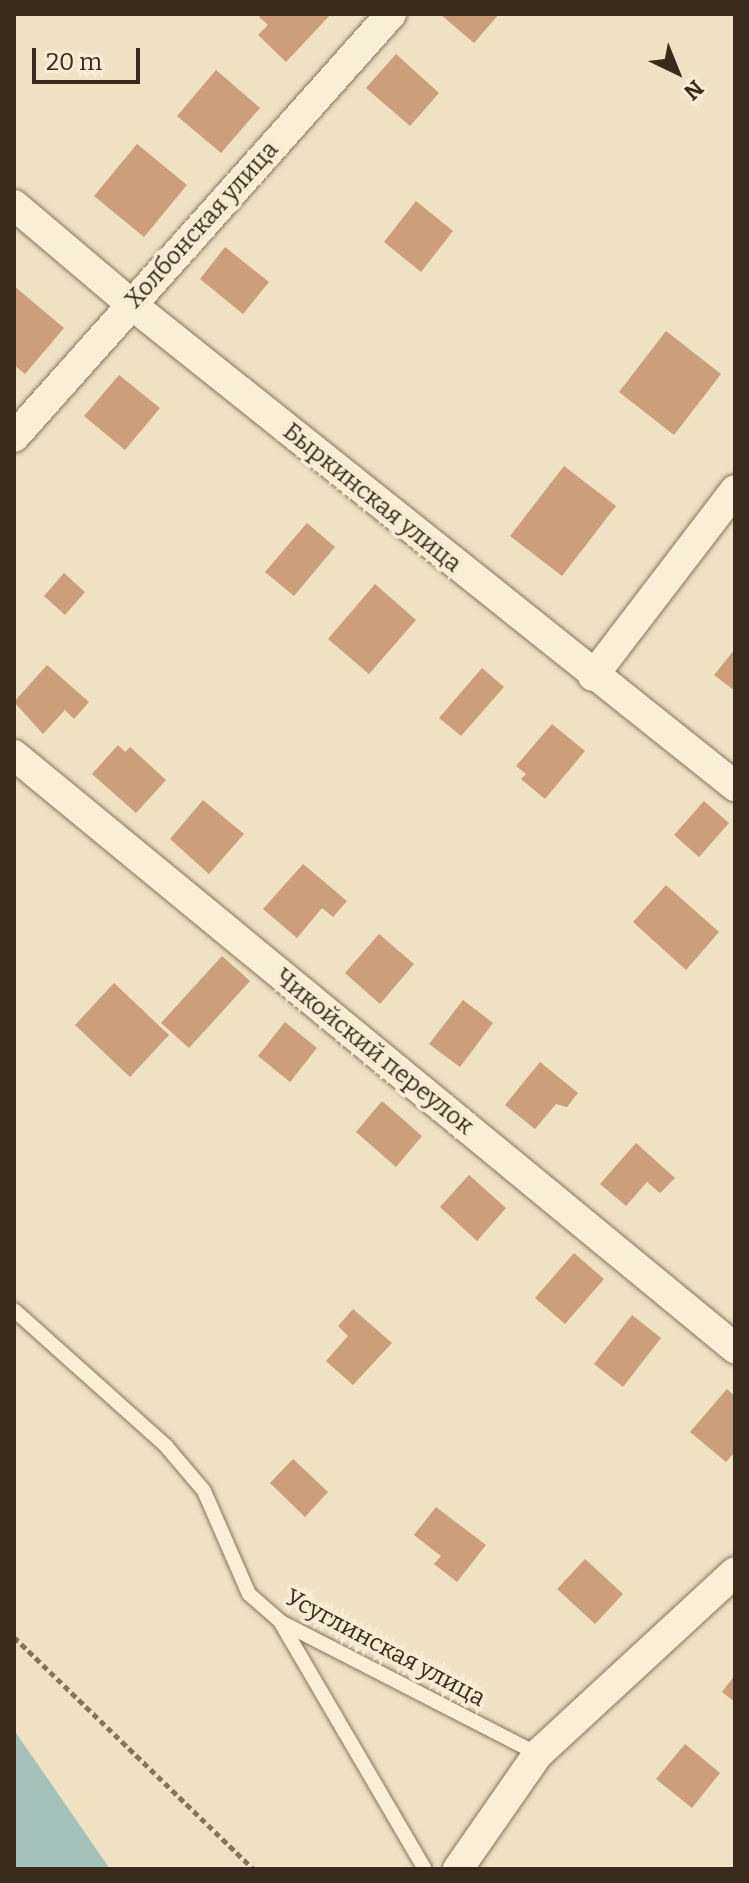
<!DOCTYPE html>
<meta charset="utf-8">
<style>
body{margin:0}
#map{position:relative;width:749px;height:1883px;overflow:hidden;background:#eee2c3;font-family:Bitter,serif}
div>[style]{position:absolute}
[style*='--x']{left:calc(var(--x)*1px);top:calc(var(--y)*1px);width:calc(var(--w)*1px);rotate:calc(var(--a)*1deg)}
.water>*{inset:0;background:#a5c1ba}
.building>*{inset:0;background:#cc9e79}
.path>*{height:5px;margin-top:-2.5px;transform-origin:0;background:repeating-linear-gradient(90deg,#89745a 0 6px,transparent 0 10px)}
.roads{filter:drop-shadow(0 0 2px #89745a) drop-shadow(0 0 2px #89745a)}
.service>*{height:14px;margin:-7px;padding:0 7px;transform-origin:7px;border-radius:7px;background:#f9efd7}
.minor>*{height:30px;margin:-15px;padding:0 15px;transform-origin:15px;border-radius:15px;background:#f9efd7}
span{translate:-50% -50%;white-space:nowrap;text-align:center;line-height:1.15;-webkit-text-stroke:7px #f6ecd3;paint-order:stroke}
.street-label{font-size:24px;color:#382b1e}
.frame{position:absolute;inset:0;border:16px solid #382b1e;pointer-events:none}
.north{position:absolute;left:637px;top:32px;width:80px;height:80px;-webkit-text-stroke:6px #f6ecd3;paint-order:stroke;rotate:137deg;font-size:22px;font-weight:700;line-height:32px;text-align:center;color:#382b1e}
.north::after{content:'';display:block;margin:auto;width:28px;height:36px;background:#382b1e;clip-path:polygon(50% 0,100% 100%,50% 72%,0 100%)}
.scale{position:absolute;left:32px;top:48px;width:108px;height:36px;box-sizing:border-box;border:4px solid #382b1e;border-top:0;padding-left:10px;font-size:24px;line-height:28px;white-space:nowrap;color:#382b1e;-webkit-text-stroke:6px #f6ecd3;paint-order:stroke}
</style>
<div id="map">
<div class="water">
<i style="clip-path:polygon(14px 1730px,110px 1869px,14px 1869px)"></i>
</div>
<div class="building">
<i style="clip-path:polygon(262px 14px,331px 14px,286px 62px,258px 35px,268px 25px,259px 17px)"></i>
<i style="clip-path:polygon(440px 14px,499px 14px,474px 43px)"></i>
<i style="clip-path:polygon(396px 54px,439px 93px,410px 126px,366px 88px)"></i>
<i style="clip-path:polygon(216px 70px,260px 108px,221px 153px,177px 116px)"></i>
<i style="clip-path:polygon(137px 144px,187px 185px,144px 237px,94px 196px)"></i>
<i style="clip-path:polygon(416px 201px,453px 231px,421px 272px,384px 242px)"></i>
<i style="clip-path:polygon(225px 247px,269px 282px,243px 314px,200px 279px)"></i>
<i style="clip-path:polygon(14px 286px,64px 328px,25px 374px,14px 365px)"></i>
<i style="clip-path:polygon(666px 331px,721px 374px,674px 435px,619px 392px)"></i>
<i style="clip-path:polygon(119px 375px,160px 408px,125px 450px,84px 416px)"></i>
<i style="clip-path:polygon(564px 466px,616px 506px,562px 576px,510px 536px)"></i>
<i style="clip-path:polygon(307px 523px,335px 547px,294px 596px,265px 572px)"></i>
<i style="clip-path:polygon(64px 573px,85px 592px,65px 615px,44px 596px)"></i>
<i style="clip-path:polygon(375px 584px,416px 620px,369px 674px,328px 639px)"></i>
<i style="clip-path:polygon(735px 649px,735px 691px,714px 675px)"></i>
<i style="clip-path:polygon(47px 665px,89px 702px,74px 719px,65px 710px,43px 734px,14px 702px)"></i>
<i style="clip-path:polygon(482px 668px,504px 687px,461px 736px,439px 718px)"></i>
<i style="clip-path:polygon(552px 724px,585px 751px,545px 799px,521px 779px,526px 774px,516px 766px)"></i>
<i style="clip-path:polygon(118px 745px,125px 752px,130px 747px,166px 780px,136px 813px,92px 774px)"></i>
<i style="clip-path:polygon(203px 800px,244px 834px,209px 874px,170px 839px)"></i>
<i style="clip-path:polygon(704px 801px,729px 823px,699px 857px,674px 835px)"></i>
<i style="clip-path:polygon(303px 864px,347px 901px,333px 917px,322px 908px,297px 938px,263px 909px)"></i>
<i style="clip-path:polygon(666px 885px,719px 932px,686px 970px,633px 922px)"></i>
<i style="clip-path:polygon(379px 934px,414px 964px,380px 1004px,345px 973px)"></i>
<i style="clip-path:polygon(222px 956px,250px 981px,189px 1048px,161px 1023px)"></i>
<i style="clip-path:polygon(114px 983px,169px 1035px,130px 1077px,75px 1025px)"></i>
<i style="clip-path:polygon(463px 1000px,493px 1023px,460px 1067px,429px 1044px)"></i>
<i style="clip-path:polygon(285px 1022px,317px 1048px,290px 1082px,258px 1056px)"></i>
<i style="clip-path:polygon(540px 1062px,578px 1093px,567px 1107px,556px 1104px,535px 1129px,505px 1105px)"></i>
<i style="clip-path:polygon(382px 1101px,422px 1136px,396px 1167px,356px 1132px)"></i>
<i style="clip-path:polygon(636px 1143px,675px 1178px,660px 1193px,647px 1182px,626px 1206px,600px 1184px)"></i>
<i style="clip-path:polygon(469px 1175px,506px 1208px,477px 1241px,440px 1207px)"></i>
<i style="clip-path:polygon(574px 1253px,604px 1279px,565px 1324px,535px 1298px)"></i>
<i style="clip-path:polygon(353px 1309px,392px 1343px,353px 1385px,326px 1361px,348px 1336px,338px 1326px)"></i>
<i style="clip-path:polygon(632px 1315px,661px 1338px,623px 1387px,594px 1364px)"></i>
<i style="clip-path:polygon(727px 1389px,735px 1396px,735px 1452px,726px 1462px,690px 1432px)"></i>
<i style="clip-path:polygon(293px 1459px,328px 1492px,305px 1517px,270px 1483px)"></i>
<i style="clip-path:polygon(436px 1507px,486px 1545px,457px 1582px,434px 1564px,441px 1556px,414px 1535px)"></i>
<i style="clip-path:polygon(585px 1559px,623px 1594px,595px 1624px,557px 1589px)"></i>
<i style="clip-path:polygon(735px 1675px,735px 1702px,722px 1692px)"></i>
<i style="clip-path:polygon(685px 1744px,720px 1773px,692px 1808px,656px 1779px)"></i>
</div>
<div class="path">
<i style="--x:14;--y:1637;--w:333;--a:44.1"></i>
</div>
<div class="roads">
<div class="service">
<i style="--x:14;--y:1310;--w:204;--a:41.8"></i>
<i style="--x:166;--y:1446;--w:59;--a:49.8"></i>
<i style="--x:204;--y:1491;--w:112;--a:66.4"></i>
<i style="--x:249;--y:1594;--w:43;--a:41.2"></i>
<i style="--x:281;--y:1622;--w:289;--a:27.2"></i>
<i style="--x:281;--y:1623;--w:285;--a:59.7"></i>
</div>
<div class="minor">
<i style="--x:14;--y:205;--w:153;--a:40.2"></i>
<i style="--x:131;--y:304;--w:773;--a:38.59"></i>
<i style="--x:14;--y:437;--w:567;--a:-48.29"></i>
<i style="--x:593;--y:676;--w:234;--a:-52.6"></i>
<i style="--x:14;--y:755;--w:934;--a:39.44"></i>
<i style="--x:458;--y:1869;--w:140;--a:-55.2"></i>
<i style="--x:538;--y:1754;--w:268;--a:-42.7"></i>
</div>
</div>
<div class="street-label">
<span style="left:202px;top:225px;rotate:-48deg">Холбонская улица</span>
<span style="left:372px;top:498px;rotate:39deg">Быркинская улица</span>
<span style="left:374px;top:1052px;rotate:39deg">Чикойский переулок</span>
<span style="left:385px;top:1648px;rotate:28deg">Усуглинская улица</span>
</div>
<div class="frame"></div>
<div class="north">N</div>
<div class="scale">20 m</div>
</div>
